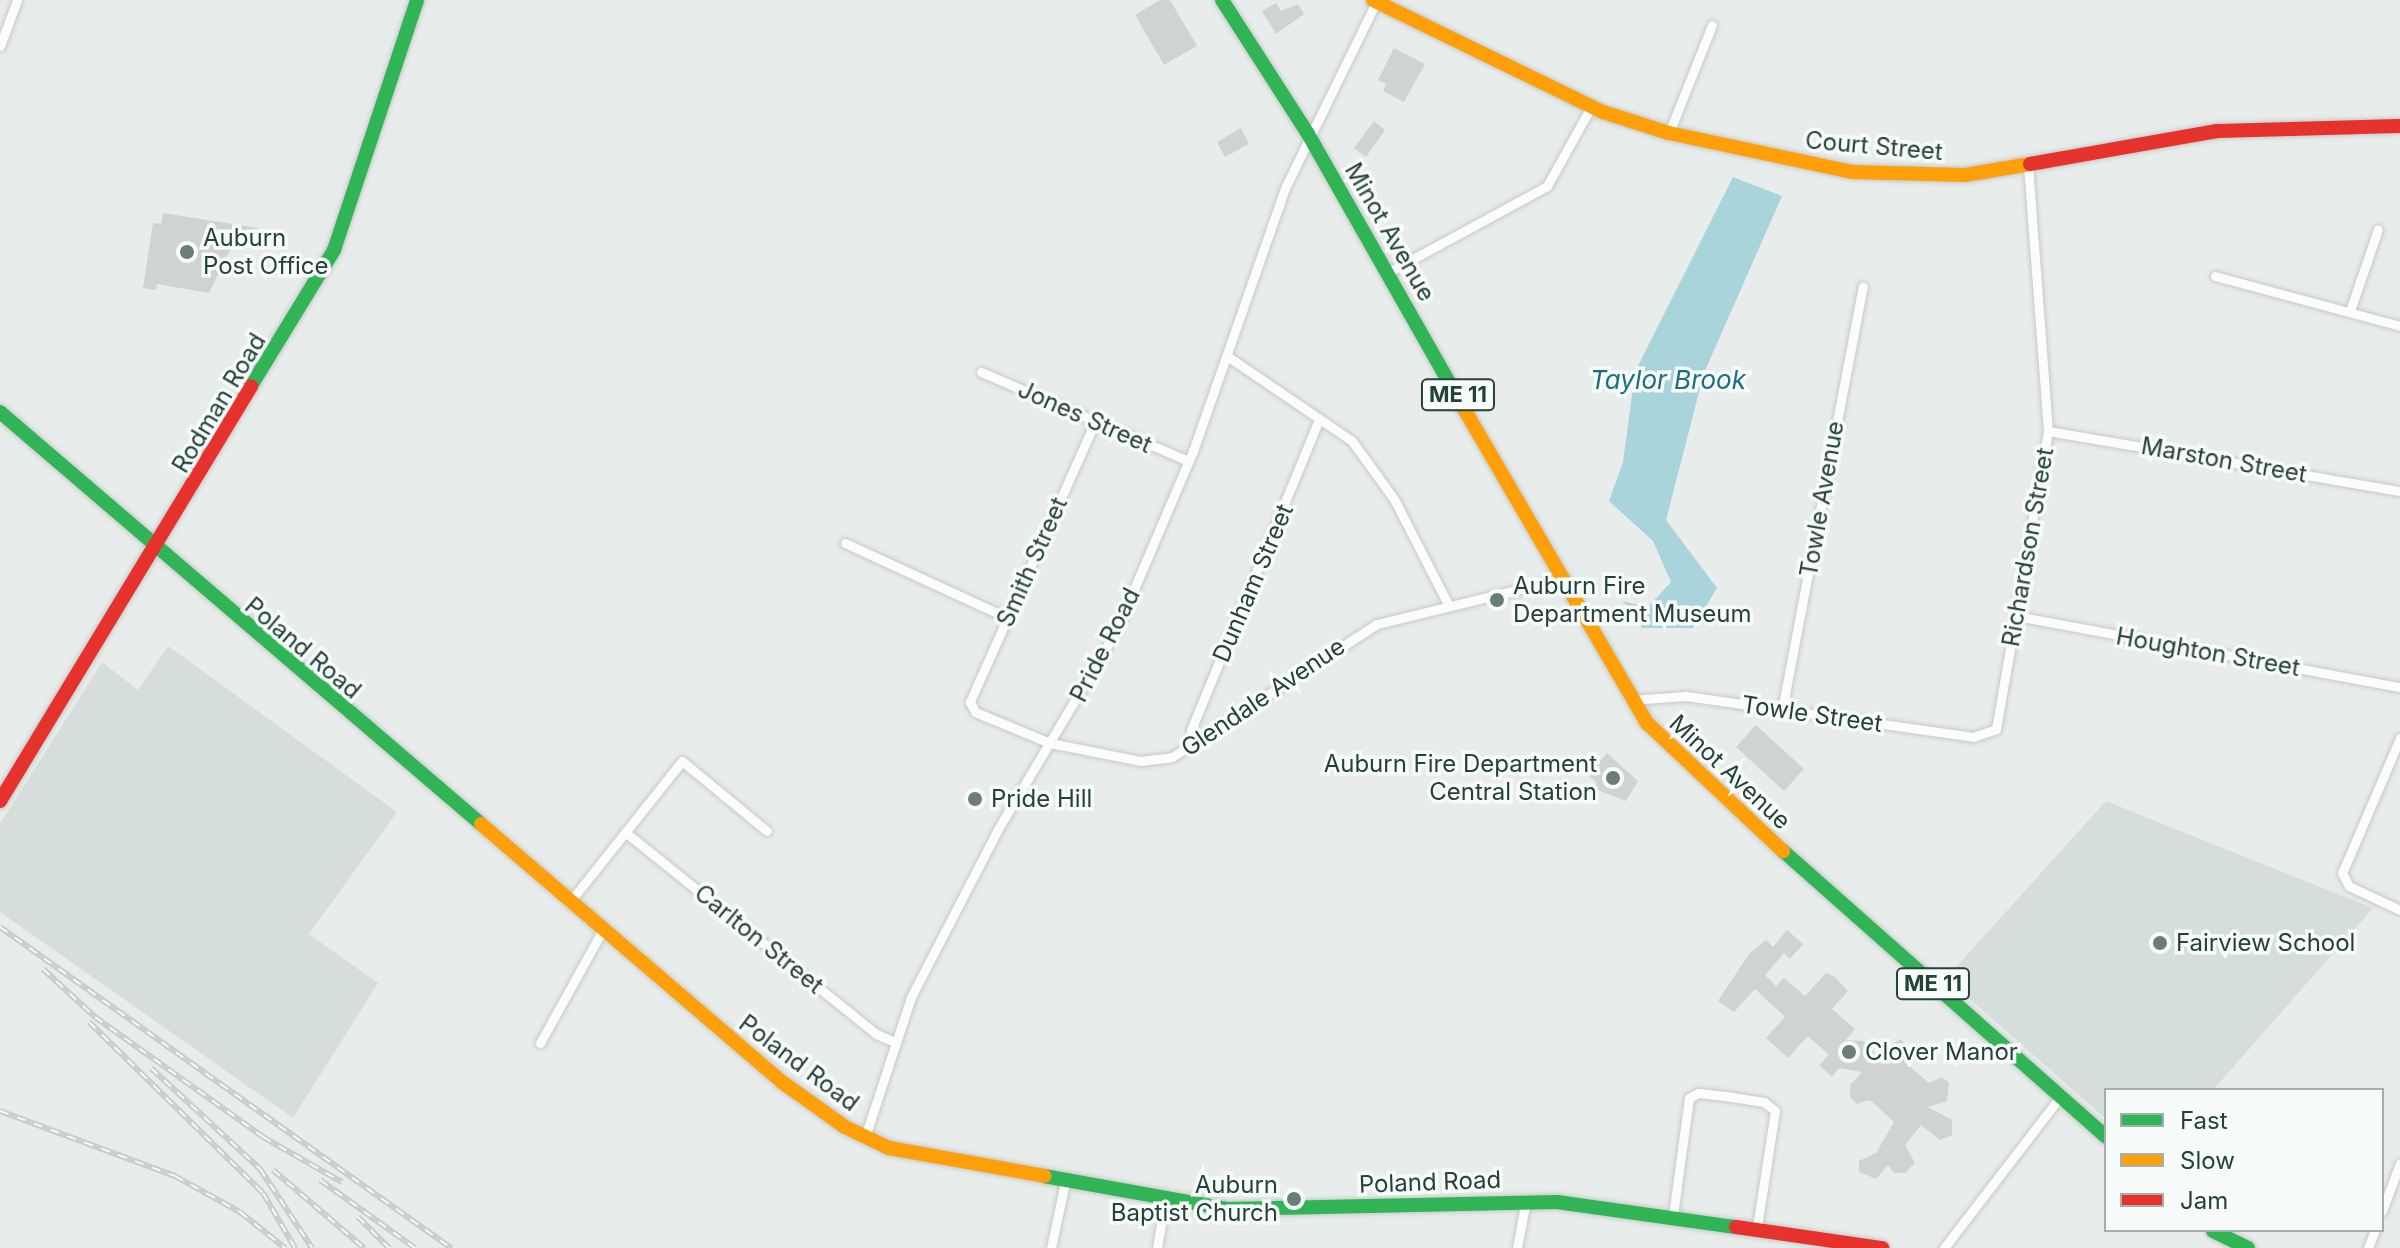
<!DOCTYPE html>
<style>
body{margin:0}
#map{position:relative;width:2400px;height:1248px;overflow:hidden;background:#e8edeb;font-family:Inter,sans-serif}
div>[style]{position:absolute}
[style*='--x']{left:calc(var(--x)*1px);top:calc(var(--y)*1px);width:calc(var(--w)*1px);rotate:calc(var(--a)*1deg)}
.built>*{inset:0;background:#d6dedb}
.water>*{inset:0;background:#a9d4db}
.building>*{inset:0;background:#cfd4d2}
.roads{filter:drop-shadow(0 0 2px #c5cac8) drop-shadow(0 0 2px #c5cac8)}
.street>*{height:9px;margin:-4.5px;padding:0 4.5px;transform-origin:4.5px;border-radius:4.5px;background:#fcfcfc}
.fast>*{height:14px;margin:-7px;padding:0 7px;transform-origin:7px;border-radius:7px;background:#30b455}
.slow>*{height:14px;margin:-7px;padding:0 7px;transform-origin:7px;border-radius:7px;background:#ff9f0a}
.jam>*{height:14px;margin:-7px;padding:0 7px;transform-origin:7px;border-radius:7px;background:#e5322d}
.rail>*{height:6px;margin-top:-3px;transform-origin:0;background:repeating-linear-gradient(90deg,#f7fbf9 0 9px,#c9cdcc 0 18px);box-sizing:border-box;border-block:2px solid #c9cdcc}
.dots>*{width:22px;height:22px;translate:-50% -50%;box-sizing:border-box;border:4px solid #f7fbf9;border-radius:50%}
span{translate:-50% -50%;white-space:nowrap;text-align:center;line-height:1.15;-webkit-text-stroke:7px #f7fbf9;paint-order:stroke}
.shield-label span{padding:2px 6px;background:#f7fbf9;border:2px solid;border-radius:6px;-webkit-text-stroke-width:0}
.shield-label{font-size:22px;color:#24423a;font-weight:700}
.street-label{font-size:24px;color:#24423a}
.poi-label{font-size:24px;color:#24423a}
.left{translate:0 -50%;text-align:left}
.right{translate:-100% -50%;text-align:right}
.water-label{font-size:26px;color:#1c6f80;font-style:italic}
.legend{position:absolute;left:2104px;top:1088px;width:280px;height:144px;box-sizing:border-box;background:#f7fbf9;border:2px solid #a3b1ad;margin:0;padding:10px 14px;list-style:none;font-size:24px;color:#24423a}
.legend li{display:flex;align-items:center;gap:16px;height:40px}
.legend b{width:40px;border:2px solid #a3b1ad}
</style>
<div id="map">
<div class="built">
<i style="clip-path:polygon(168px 646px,397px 812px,309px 934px,378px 983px,293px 1118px,0 912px,0 824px,102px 662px,138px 690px)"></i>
<i style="clip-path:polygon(2106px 801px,2373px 908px,2213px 1090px,2106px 1090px,2106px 1119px,1946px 978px)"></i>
</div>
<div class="water">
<i style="clip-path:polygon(1733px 177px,1782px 196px,1704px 373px,1666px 520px,1717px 588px,1693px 628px,1641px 628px,1643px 615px,1621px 601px,1648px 607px,1671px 582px,1653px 541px,1609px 501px,1623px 462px,1635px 372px)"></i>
</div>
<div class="building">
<i style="clip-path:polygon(1160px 0,1170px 0,1197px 46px,1164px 65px,1135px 15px)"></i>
<i style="clip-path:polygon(1276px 3px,1281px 11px,1298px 4px,1304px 14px,1276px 34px,1262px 11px)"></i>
<i style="clip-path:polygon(1394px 48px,1425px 64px,1404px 102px,1383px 91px,1386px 84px,1378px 80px)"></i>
<i style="clip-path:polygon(1374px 121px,1385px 130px,1366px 157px,1354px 148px)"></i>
<i style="clip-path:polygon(1241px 128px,1249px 144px,1225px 157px,1217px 142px)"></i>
<i style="clip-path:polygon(163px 213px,258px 228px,255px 247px,233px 244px,209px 293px,157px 284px,156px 290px,143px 288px,153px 223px,161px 224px)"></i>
<i style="clip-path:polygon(1756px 725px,1804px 769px,1784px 791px,1736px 747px)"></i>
<i style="clip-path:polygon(1607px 753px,1638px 781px,1626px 801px,1593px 788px,1597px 783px,1588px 775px)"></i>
<i style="clip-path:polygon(1787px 930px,1803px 944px,1790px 959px,1784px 953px,1765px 975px,1776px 986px,1784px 978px,1805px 996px,1826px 973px,1834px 976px,1848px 991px,1832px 1009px,1855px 1029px,1846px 1040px,1864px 1041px,1875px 1054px,1901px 1039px,1909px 1048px,1908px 1065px,1929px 1083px,1942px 1077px,1949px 1083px,1947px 1101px,1928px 1107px,1952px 1120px,1952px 1135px,1940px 1140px,1921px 1125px,1905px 1145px,1915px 1163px,1905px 1173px,1894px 1173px,1888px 1165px,1876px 1179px,1859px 1172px,1859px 1161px,1876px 1153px,1894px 1122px,1870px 1100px,1857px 1104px,1850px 1097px,1850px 1085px,1862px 1072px,1839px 1068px,1832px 1077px,1819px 1065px,1829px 1055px,1808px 1036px,1788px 1058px,1766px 1038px,1785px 1017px,1755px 989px,1734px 1012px,1718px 1001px,1749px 954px,1766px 940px,1773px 947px)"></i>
</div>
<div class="roads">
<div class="street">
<i style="--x:0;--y:46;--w:49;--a:-69.7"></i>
<i style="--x:1669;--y:133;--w:116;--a:-68.3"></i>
<i style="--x:1387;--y:273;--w:182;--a:-28.5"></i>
<i style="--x:1547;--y:186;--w:90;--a:-60.9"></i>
<i style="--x:2215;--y:276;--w:192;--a:15.1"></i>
<i style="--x:2351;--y:308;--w:83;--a:-71.1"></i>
<i style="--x:1227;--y:356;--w:151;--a:34.2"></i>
<i style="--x:1352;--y:441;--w:72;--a:54.1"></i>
<i style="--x:1394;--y:499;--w:118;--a:62.8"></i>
<i style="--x:981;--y:372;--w:226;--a:23.2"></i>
<i style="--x:1095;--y:422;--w:307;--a:114.1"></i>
<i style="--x:970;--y:702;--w:11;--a:63"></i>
<i style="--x:975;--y:712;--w:81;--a:22.5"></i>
<i style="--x:1050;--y:743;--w:93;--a:11.2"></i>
<i style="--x:1141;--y:761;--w:31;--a:-7"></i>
<i style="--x:1172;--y:757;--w:244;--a:-33"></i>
<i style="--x:1377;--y:624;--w:189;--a:-13.7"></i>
<i style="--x:2048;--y:431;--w:357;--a:9.7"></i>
<i style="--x:845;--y:543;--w:177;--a:24.7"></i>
<i style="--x:2016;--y:616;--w:391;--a:10.5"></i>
<i style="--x:1631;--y:700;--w:55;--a:-4.2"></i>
<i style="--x:1686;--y:696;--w:290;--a:8.1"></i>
<i style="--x:1973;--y:737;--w:24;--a:-19"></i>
<i style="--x:1996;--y:729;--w:303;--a:-80.1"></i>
<i style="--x:2048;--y:431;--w:265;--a:-94.3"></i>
<i style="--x:1782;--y:710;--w:431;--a:-79.2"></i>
<i style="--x:2400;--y:738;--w:147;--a:113.2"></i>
<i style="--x:2342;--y:873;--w:15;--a:62"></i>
<i style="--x:2349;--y:886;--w:56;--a:25.2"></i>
<i style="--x:1193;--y:746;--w:16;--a:-97"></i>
<i style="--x:1191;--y:730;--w:335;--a:-67.6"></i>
<i style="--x:625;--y:832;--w:322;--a:38.8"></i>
<i style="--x:876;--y:1034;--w:21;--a:23"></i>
<i style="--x:569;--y:903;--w:181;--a:-51.5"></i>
<i style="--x:682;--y:761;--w:110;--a:39.5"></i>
<i style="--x:540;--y:1043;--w:128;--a:-61"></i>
<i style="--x:865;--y:1137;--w:147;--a:-71.8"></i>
<i style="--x:911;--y:997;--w:189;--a:-62.6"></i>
<i style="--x:998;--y:829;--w:233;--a:-59.2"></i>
<i style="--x:1117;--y:629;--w:194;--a:-66.9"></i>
<i style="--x:1193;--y:451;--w:281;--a:-70.7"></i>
<i style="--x:1286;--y:186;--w:207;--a:-63.9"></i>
<i style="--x:2382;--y:1211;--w:51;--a:-69.4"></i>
<i style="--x:1673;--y:1215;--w:118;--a:-82.2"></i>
<i style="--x:1689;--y:1098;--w:10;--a:-29"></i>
<i style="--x:1698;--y:1093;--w:28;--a:6"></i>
<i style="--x:1726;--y:1096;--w:38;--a:9"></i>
<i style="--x:1764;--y:1102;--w:14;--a:39"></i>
<i style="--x:1775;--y:1111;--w:117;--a:98.8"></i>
<i style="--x:1051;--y:1248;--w:67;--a:-78"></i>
<i style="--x:1157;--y:1248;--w:49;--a:-80.5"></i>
<i style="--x:1517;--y:1248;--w:49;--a:-79.4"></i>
<i style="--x:1944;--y:1248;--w:190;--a:-52.5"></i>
<i style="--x:2368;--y:1248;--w:19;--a:-69"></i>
</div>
<div class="fast">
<i style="--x:1222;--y:0;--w:159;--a:57.3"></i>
<i style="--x:1308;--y:134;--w:314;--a:60.4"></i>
<i style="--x:251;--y:386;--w:159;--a:-58.6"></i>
<i style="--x:334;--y:250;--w:263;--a:-71.6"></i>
<i style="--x:0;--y:412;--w:633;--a:40.58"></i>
<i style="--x:1783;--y:851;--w:431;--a:41.5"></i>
<i style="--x:1044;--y:1176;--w:186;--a:10.2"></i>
<i style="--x:1227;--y:1209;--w:330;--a:-1.2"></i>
<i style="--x:1557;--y:1202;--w:181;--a:8"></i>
<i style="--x:2213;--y:1231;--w:39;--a:26"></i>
</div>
<div class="slow">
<i style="--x:1373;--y:0;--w:256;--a:26"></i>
<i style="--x:1603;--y:112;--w:69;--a:17.7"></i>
<i style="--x:1669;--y:133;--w:188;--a:12"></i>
<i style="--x:1853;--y:172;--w:112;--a:1.5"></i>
<i style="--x:1965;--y:175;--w:66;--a:-9.6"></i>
<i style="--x:1463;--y:407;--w:366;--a:59.8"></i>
<i style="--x:1647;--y:723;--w:187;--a:43.3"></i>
<i style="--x:481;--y:824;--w:396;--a:40.6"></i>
<i style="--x:782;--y:1082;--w:77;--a:35.5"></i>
<i style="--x:845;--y:1127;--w:49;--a:25.5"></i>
<i style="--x:889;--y:1148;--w:158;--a:10.2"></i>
</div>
<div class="jam">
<i style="--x:2030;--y:164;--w:190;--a:-10"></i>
<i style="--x:2217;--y:131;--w:183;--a:-1.6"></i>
<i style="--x:0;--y:801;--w:485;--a:-58.8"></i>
<i style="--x:1736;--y:1227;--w:148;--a:8.2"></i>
</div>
</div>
<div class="rail">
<i style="--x:0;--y:927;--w:554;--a:35.44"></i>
<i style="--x:43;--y:969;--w:71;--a:42.7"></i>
<i style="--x:95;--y:1017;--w:206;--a:35.5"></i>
<i style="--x:263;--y:1137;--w:91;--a:29.7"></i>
<i style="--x:89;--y:1022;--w:244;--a:44.5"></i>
<i style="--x:263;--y:1193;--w:64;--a:59.8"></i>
<i style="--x:151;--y:1068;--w:149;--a:42.8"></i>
<i style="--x:260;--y:1169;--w:95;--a:56.6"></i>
<i style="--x:0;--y:1111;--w:187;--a:20.4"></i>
<i style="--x:175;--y:1176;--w:74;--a:29"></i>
<i style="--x:240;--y:1212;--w:58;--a:38.7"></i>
<i style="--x:273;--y:1170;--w:120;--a:40.6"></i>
<i style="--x:320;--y:1180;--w:117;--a:35.6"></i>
<i style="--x:358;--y:1217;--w:44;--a:45"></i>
</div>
<div class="dots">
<i style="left:187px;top:252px;background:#697e78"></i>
<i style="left:1497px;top:600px;background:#697e78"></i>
<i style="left:1613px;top:778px;background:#697e78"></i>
<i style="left:975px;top:799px;background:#697e78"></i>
<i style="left:2160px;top:943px;background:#697e78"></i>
<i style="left:1849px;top:1052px;background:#697e78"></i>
<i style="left:1294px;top:1199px;background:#697e78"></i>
</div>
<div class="shield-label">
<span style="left:1458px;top:395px">ME 11</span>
<span style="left:1933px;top:984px">ME 11</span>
</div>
<div class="street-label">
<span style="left:1874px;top:146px;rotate:5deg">Court Street</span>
<span style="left:1390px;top:232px;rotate:60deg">Minot Avenue</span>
<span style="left:219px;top:403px;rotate:-59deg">Rodman Road</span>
<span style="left:1085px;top:417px;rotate:24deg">Jones Street</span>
<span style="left:2224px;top:460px;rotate:10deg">Marston Street</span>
<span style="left:1822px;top:499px;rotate:-80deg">Towle Avenue</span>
<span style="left:2028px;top:547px;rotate:-80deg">Richardson Street</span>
<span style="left:1032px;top:562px;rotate:-66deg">Smith Street</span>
<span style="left:1253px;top:583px;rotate:-67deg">Dunham Street</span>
<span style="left:1105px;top:645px;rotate:-63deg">Pride Road</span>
<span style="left:303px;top:648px;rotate:40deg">Poland Road</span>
<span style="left:2208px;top:652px;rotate:10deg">Houghton Street</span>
<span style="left:1263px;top:697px;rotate:-34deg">Glendale Avenue</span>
<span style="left:1812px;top:714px;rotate:8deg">Towle Street</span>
<span style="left:1730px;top:772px;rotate:43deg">Minot Avenue</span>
<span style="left:759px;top:939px;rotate:39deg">Carlton Street</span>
<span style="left:799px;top:1063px;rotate:37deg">Poland Road</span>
<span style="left:1430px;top:1182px;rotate:-2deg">Poland Road</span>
</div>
<div class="poi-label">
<span class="left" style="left:203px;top:252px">Auburn<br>Post Office</span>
<span class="left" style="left:1513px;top:600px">Auburn Fire<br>Department Museum</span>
<span class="right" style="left:1597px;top:778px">Auburn Fire Department<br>Central Station</span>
<span class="left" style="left:991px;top:799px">Pride Hill</span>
<span class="left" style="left:2176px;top:943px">Fairview School</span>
<span class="left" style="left:1865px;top:1052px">Clover Manor</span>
<span class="right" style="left:1278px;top:1199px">Auburn<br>Baptist Church</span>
</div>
<div class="water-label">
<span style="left:1668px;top:380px">Taylor Brook</span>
</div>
<ul class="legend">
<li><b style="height:10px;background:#30b455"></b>Fast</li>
<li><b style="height:10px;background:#ff9f0a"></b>Slow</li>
<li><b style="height:10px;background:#e5322d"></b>Jam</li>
</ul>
</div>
